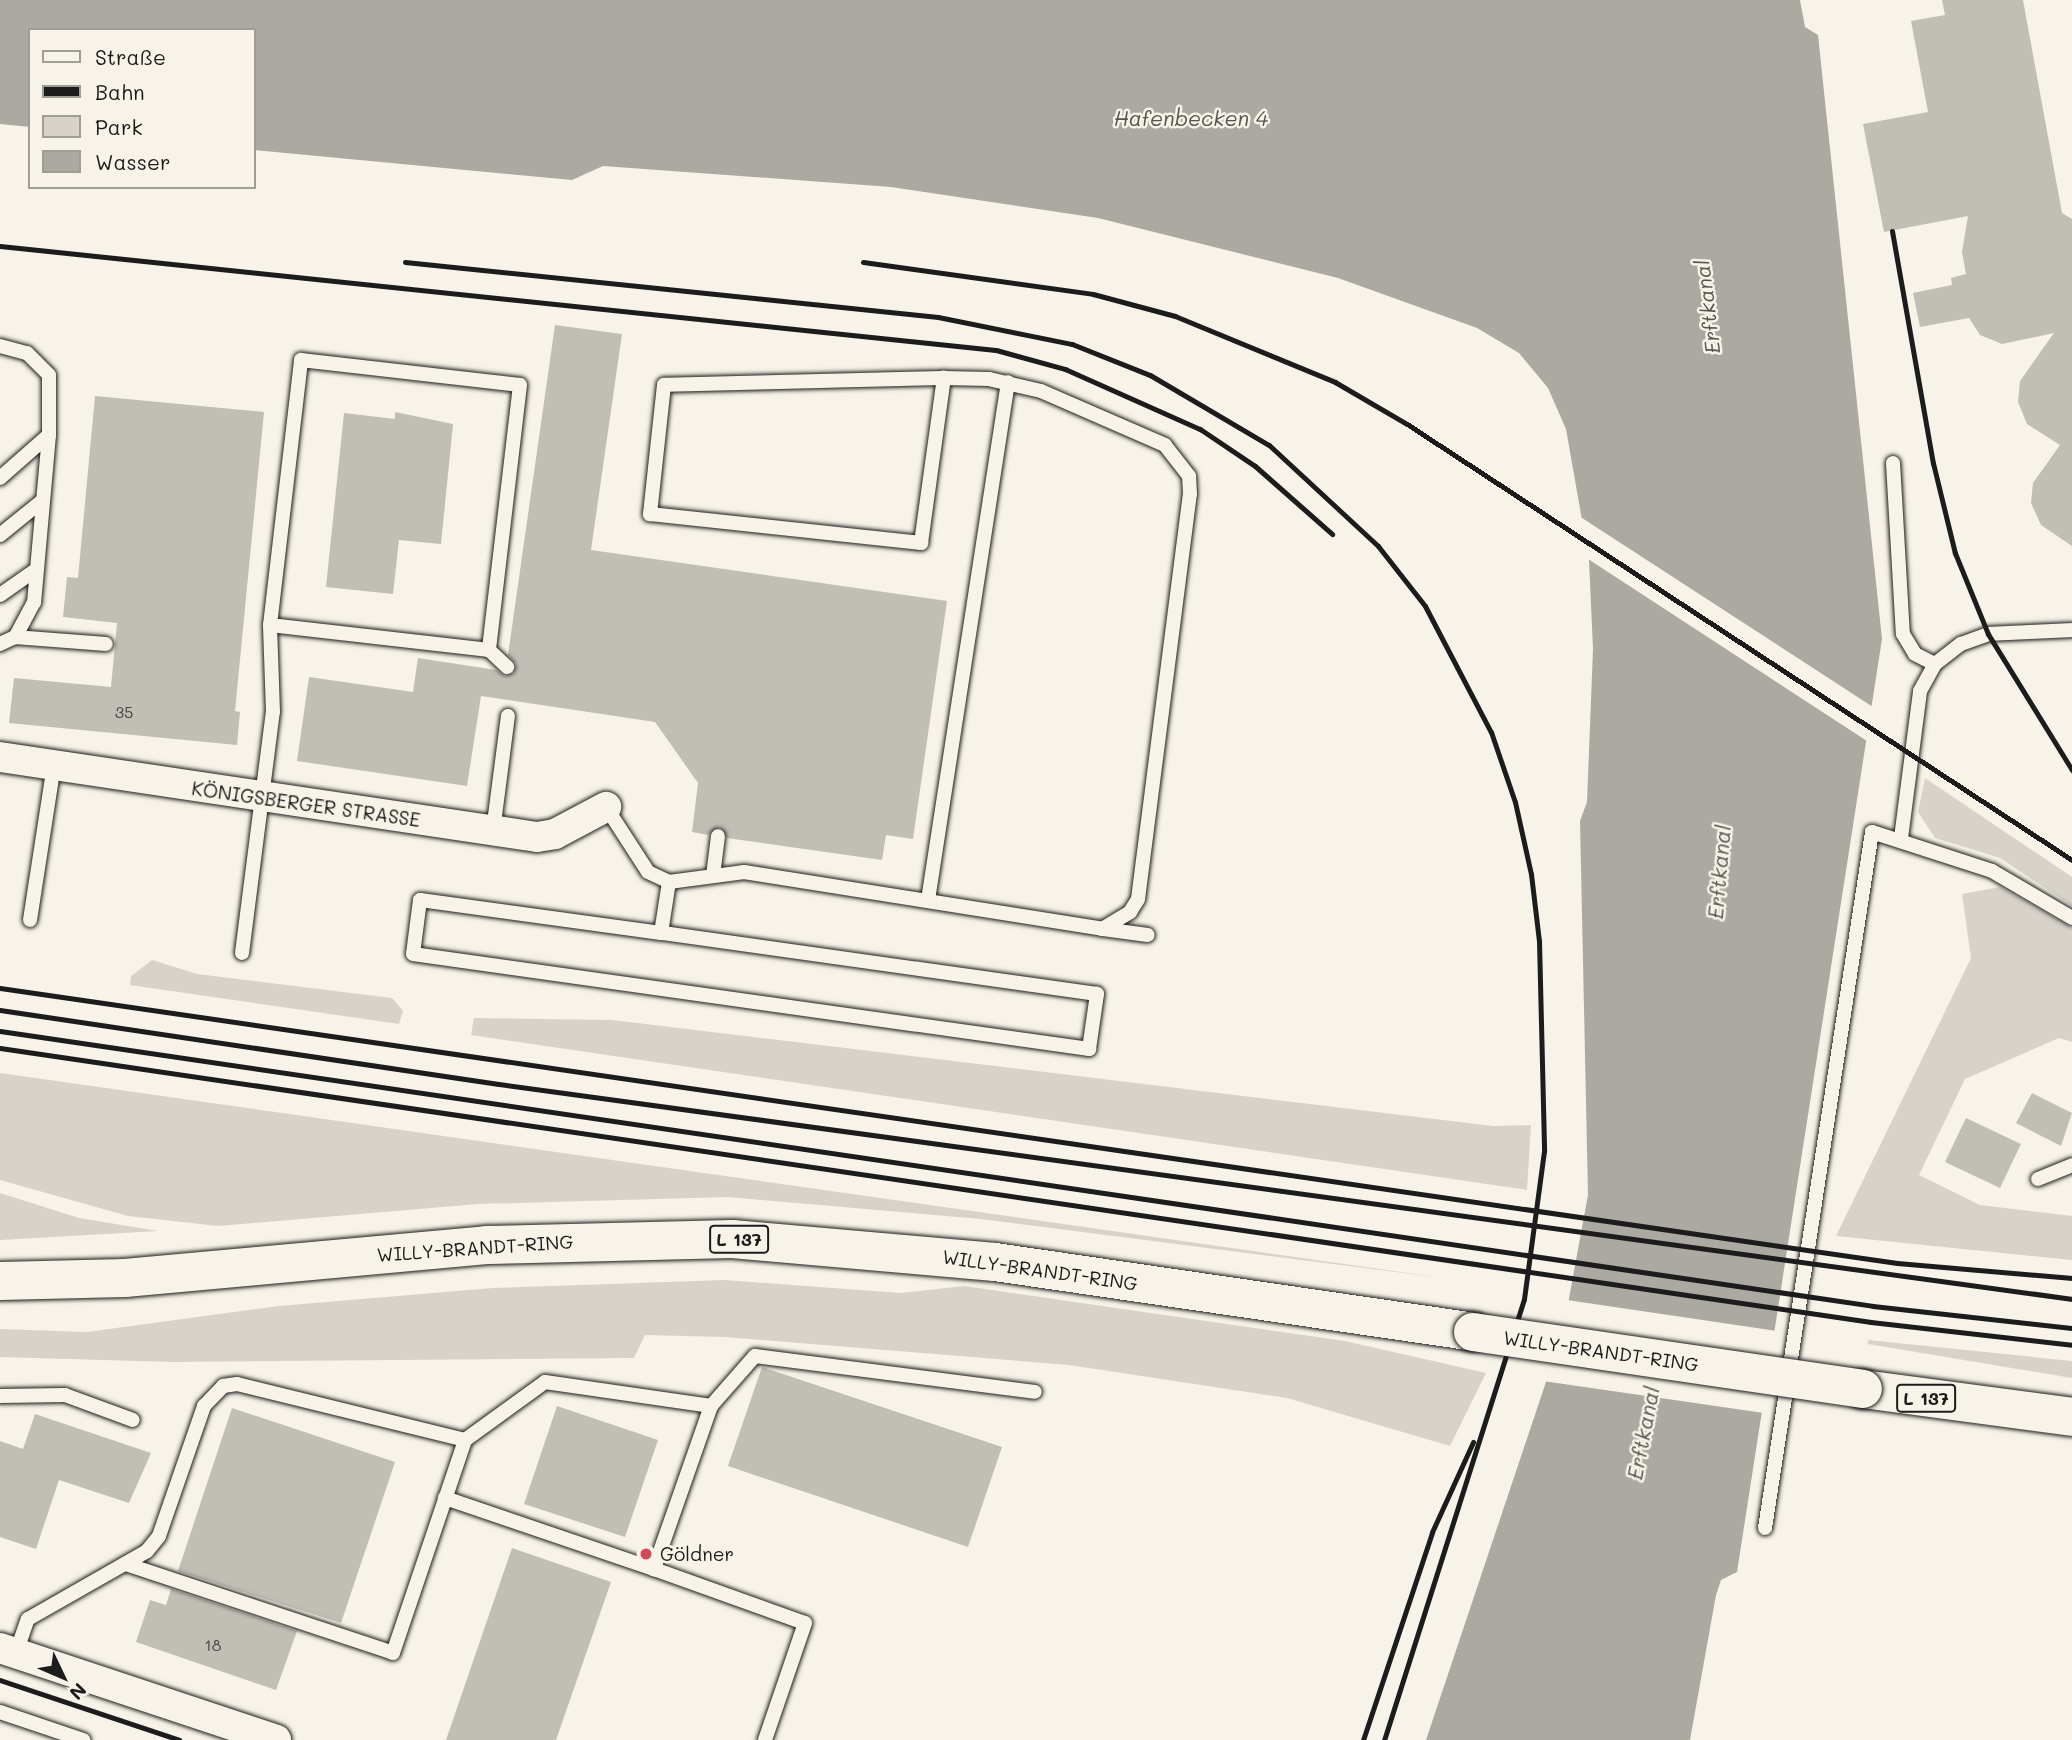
<!DOCTYPE html>
<meta charset="utf-8">
<style>
body{margin:0}
#map{position:relative;width:2072px;height:1740px;overflow:hidden;background:#f7f3e8;font-family:Mali,sans-serif}
div>[style]{position:absolute}
[style*='--x']{left:calc(var(--x)*1px);top:calc(var(--y)*1px);width:calc(var(--w)*1px);rotate:calc(var(--a)*1deg)}
.green>*{inset:0;background:#d7d3cb}
.water>*{inset:0;background:#aca9a2}
.pier>*{inset:0;background:#f7f3e8}
.building>*{inset:0;background:#c0beb5}
.roads{filter:drop-shadow(0 0 2px #1c1c1c) drop-shadow(0 0 2px #1c1c1c)}
.lane>*{height:14px;margin:-7px;padding:0 7px;transform-origin:7px;border-radius:7px;background:#f7f3e8}
.street>*{height:30px;margin:-15px;padding:0 15px;transform-origin:15px;border-radius:15px;background:#f7f3e8}
.primary>*{height:38px;margin:-19px;padding:0 19px;transform-origin:19px;border-radius:19px;background:#f7f3e8}
.rail>*{height:5px;margin:-2.5px;padding:0 2.5px;transform-origin:2.5px;border-radius:2.5px;background:#1c1c1c}
.bridges{filter:drop-shadow(0 0 2px #1c1c1c) drop-shadow(0 0 2px #1c1c1c)}
.primary-bridge>*{height:38px;margin:-19px;padding:0 19px;transform-origin:19px;border-radius:19px;background:#f7f3e8}
.dots>*{width:19px;height:19px;translate:-50% -50%;box-sizing:border-box;border:4px solid #f7f3e8;border-radius:50%}
span{translate:-50% -50%;white-space:nowrap;text-align:center;line-height:1.15;-webkit-text-stroke:5px #f7f3e8;paint-order:stroke}
.number-label{font-size:16px;color:#454442}
.number-label span{-webkit-text-stroke-width:0}
.shield-label span{padding:2px 5px;background:#f7f3e8;border:2px solid;border-radius:5px;-webkit-text-stroke-width:0}
.shield-label{font-size:18px;color:#1c1c1c;font-weight:700}
.street-label{font-size:19px;color:#1c1c1c}
.poi-label{font-size:19px;color:#1c1c1c}
.left{translate:0 -50%;text-align:left}
.water-label{font-size:21px;color:#565452;font-style:italic}
.legend{position:absolute;left:28px;top:28px;width:228px;height:161px;box-sizing:border-box;background:#f7f3e8;border:2px solid #9f9d96;margin:0;padding:9px 12px;list-style:none;font-size:21px;color:#1c1c1c}
.legend li{display:flex;align-items:center;gap:14px;height:35px}
.legend b{width:35px;border:2px solid #9f9d96}
.north{position:absolute;left:28px;top:1642px;width:70px;height:70px;-webkit-text-stroke:5px #f7f3e8;paint-order:stroke;rotate:134deg;font-size:19px;font-weight:700;line-height:28px;text-align:center;color:#1c1c1c}
.north::after{content:'';display:block;margin:auto;width:24px;height:32px;background:#1c1c1c;clip-path:polygon(50% 0,100% 100%,50% 72%,0 100%)}
</style>
<div id="map">
<div class="green">
<i style="clip-path:polygon(1925px 778px,2072px 877px,2072px 906px,2000px 858px,1935px 838px,1918px 812px)"></i>
<i style="clip-path:polygon(2000px 887px,2072px 928px,2072px 1042px,2059px 1038px,1965px 1079px,1919px 1175px,1980px 1205px,2072px 1216px,2072px 1260px,1836px 1236px,1971px 958px,1962px 894px)"></i>
<i style="clip-path:polygon(152px 960px,197px 974px,392px 998px,403px 1011px,399px 1024px,130px 985px,131px 976px)"></i>
<i style="clip-path:polygon(474px 1018px,612px 1020px,1493px 1126px,1531px 1125px,1527px 1190px,471px 1035px)"></i>
<i style="clip-path:polygon(0 1073px,1443px 1278px,981px 1219px,727px 1197px,478px 1204px,218px 1226px,128px 1216px,0 1180px)"></i>
<i style="clip-path:polygon(0 1193px,79px 1218px,158px 1231px,0 1240px)"></i>
<i style="clip-path:polygon(724px 1280px,901px 1293px,964px 1286px,1345px 1341px,1486px 1373px,1450px 1446px,1287px 1398px,1069px 1365px,725px 1337px,645px 1335px,634px 1358px,173px 1362px,0 1357px,0 1329px,87px 1332px,279px 1306px,493px 1288px)"></i>
<i style="clip-path:polygon(1868px 1340px,2072px 1361px,2072px 1378px,1868px 1344px)"></i>
</div>
<div class="water">
<i style="clip-path:polygon(0 0,1800px 0,1805px 27px,1818px 35px,1882px 639px,1737px 1572px,1721px 1580px,1716px 1595px,1690px 1740px,1426px 1740px,1563px 1331px,1588px 1195px,1580px 821px,1587px 802px,1593px 649px,1589px 560px,1566px 429px,1548px 388px,1519px 353px,1477px 328px,1338px 278px,1098px 218px,891px 187px,603px 166px,572px 180px,254px 150px,254px 30px,30px 30px,30px 127px,0 124px)"></i>
</div>
<div class="pier">
<i style="clip-path:polygon(1579px 516px,1873px 707px,1867px 741px,1585px 557px)"></i>
<i style="clip-path:polygon(1567px 1300px,1777px 1331px,1764px 1413px,1543px 1381px)"></i>
</div>
<div class="building">
<i style="clip-path:polygon(1942px 0,2023px 0,2062px 213px,2072px 219px,2072px 546px,2041px 525px,2031px 503px,2033px 483px,2060px 445px,2027px 424px,2018px 402px,2020px 381px,2054px 333px,2002px 344px,1980px 335px,1969px 318px,1920px 327px,1913px 293px,1952px 285px,1951px 278px,1966px 274px,1962px 252px,1968px 216px,1884px 232px,1863px 124px,1928px 112px,1911px 21px,1945px 15px)"></i>
<i style="clip-path:polygon(555px 325px,622px 334px,591px 550px,947px 601px,913px 839px,886px 835px,882px 860px,727px 838px,720px 827px,708px 835px,692px 832px,698px 783px,655px 722px,481px 696px,467px 786px,297px 761px,309px 677px,413px 692px,418px 658px,496px 670px,505px 676px,514px 673px,516px 664px,508px 655px)"></i>
<i style="clip-path:polygon(95px 396px,264px 412px,235px 711px,240px 712px,237px 745px,9px 723px,14px 678px,111px 687px,117px 623px,63px 617px,67px 577px,78px 578px)"></i>
<i style="clip-path:polygon(395px 412px,453px 424px,441px 544px,399px 540px,393px 594px,326px 587px,344px 413px,395px 419px)"></i>
<i style="clip-path:polygon(2032px 1093px,2072px 1113px,2061px 1146px,2016px 1123px)"></i>
<i style="clip-path:polygon(1966px 1118px,2021px 1144px,2000px 1188px,1945px 1162px)"></i>
<i style="clip-path:polygon(762px 1367px,1002px 1447px,968px 1547px,728px 1466px)"></i>
<i style="clip-path:polygon(557px 1406px,658px 1440px,625px 1537px,524px 1504px)"></i>
<i style="clip-path:polygon(232px 1408px,395px 1462px,341px 1623px,178px 1571px)"></i>
<i style="clip-path:polygon(35px 1414px,151px 1453px,129px 1503px,59px 1480px,36px 1549px,0 1537px,0 1441px,23px 1449px)"></i>
<i style="clip-path:polygon(512px 1548px,611px 1582px,556px 1740px,446px 1740px)"></i>
<i style="clip-path:polygon(171px 1589px,297px 1631px,276px 1690px,136px 1642px,150px 1600px,166px 1605px)"></i>
</div>
<div class="roads">
<div class="lane">
<i style="--x:0;--y:346;--w:28;--a:15"></i>
<i style="--x:27;--y:353;--w:31;--a:45"></i>
<i style="--x:49;--y:375;--w:60;--a:90"></i>
<i style="--x:49;--y:435;--w:168;--a:95.1"></i>
<i style="--x:34;--y:602;--w:40;--a:118"></i>
<i style="--x:15;--y:637;--w:17;--a:155"></i>
<i style="--x:1893;--y:463;--w:171;--a:86.7"></i>
<i style="--x:1903;--y:634;--w:23;--a:59"></i>
<i style="--x:1915;--y:654;--w:22;--a:27"></i>
<i style="--x:0;--y:478;--w:65;--a:-41.3"></i>
<i style="--x:0;--y:535;--w:55;--a:-39.1"></i>
<i style="--x:0;--y:595;--w:45;--a:-35.1"></i>
<i style="--x:15;--y:637;--w:91;--a:4.4"></i>
<i style="--x:489;--y:650;--w:25;--a:43"></i>
<i style="--x:606;--y:807;--w:77;--a:57.1"></i>
<i style="--x:648;--y:872;--w:23;--a:25"></i>
<i style="--x:669;--y:882;--w:76;--a:-7.6"></i>
<i style="--x:744;--y:872;--w:363;--a:9"></i>
<i style="--x:1102;--y:929;--w:33;--a:-31"></i>
<i style="--x:1130;--y:912;--w:15;--a:-58"></i>
<i style="--x:1138;--y:899;--w:408;--a:-82.7"></i>
<i style="--x:1190;--y:494;--w:18;--a:-93"></i>
<i style="--x:1189;--y:476;--w:39;--a:-128"></i>
<i style="--x:1165;--y:445;--w:135;--a:-156.5"></i>
<i style="--x:1041;--y:391;--w:53;--a:-167"></i>
<i style="--x:989;--y:379;--w:45;--a:-178.7"></i>
<i style="--x:944;--y:378;--w:280;--a:178.6"></i>
<i style="--x:664;--y:385;--w:130;--a:96.2"></i>
<i style="--x:650;--y:514;--w:273;--a:6.1"></i>
<i style="--x:921;--y:543;--w:167;--a:-82.1"></i>
<i style="--x:493;--y:831;--w:116;--a:-82.6"></i>
<i style="--x:1901;--y:838;--w:148;--a:-82.6"></i>
<i style="--x:1920;--y:691;--w:31;--a:-61"></i>
<i style="--x:1935;--y:664;--w:33;--a:-38"></i>
<i style="--x:1961;--y:644;--w:29;--a:-20"></i>
<i style="--x:1988;--y:634;--w:84;--a:-2.7"></i>
<i style="--x:713;--y:876;--w:40;--a:-82.9"></i>
<i style="--x:928;--y:900;--w:524;--a:-81.22"></i>
<i style="--x:30;--y:920;--w:157;--a:-81.2"></i>
<i style="--x:1103;--y:929;--w:45;--a:7.6"></i>
<i style="--x:661;--y:933;--w:243;--a:-172.2"></i>
<i style="--x:420;--y:900;--w:54;--a:97.4"></i>
<i style="--x:413;--y:954;--w:683;--a:8"></i>
<i style="--x:1089;--y:1049;--w:56;--a:-81.7"></i>
<i style="--x:1097;--y:994;--w:440;--a:-172"></i>
<i style="--x:661;--y:933;--w:52;--a:-81.1"></i>
<i style="--x:242;--y:953;--w:243;--a:-82.7"></i>
<i style="--x:273;--y:712;--w:87;--a:-92"></i>
<i style="--x:270;--y:625;--w:267;--a:-83.3"></i>
<i style="--x:301;--y:360;--w:220;--a:6.5"></i>
<i style="--x:520;--y:385;--w:267;--a:96.7"></i>
<i style="--x:489;--y:650;--w:220;--a:-173.5"></i>
<i style="--x:2038;--y:1179;--w:37;--a:-22"></i>
<i style="--x:0;--y:1396;--w:65;--a:-0.9"></i>
<i style="--x:65;--y:1395;--w:72;--a:20.2"></i>
<i style="--x:711;--y:1406;--w:67;--a:-48.7"></i>
<i style="--x:755;--y:1356;--w:282;--a:7.3"></i>
<i style="--x:1765;--y:1528;--w:704;--a:-81.26"></i>
<i style="--x:1872;--y:832;--w:126;--a:18"></i>
<i style="--x:1992;--y:871;--w:93;--a:30.4"></i>
<i style="--x:126;--y:1564;--w:281;--a:18.4"></i>
<i style="--x:393;--y:1653;--w:225;--a:-71.3"></i>
<i style="--x:654;--y:1569;--w:160;--a:19.7"></i>
<i style="--x:805;--y:1623;--w:124;--a:108.9"></i>
<i style="--x:16;--y:1653;--w:36;--a:-71"></i>
<i style="--x:28;--y:1619;--w:137;--a:-29.7"></i>
<i style="--x:147;--y:1551;--w:19;--a:-51"></i>
<i style="--x:159;--y:1536;--w:138;--a:-70.9"></i>
<i style="--x:204;--y:1406;--w:28;--a:-46"></i>
<i style="--x:223;--y:1386;--w:14;--a:-8"></i>
<i style="--x:237;--y:1384;--w:235;--a:13.8"></i>
<i style="--x:465;--y:1440;--w:99;--a:-35.9"></i>
<i style="--x:545;--y:1382;--w:168;--a:8.2"></i>
<i style="--x:711;--y:1406;--w:173;--a:109.3"></i>
<i style="--x:654;--y:1569;--w:221;--a:-161.2"></i>
<i style="--x:0;--y:1712;--w:88;--a:18.6"></i>
</div>
<div class="street">
<i style="--x:0;--y:757;--w:543;--a:8.47"></i>
<i style="--x:537;--y:837;--w:18;--a:-9"></i>
<i style="--x:555;--y:834;--w:58;--a:-27.9"></i>
<i style="--x:0;--y:1648;--w:291;--a:18.4"></i>
</div>
<div class="primary">
<i style="--x:0;--y:1281;--w:125;--a:-1.4"></i>
<i style="--x:125;--y:1278;--w:363;--a:-5.2"></i>
<i style="--x:486;--y:1245;--w:246;--a:-1.4"></i>
<i style="--x:732;--y:1239;--w:264;--a:5"></i>
<i style="--x:995;--y:1262;--w:483;--a:8.3"></i>
<i style="--x:1863;--y:1389;--w:211;--a:7.6"></i>
</div>
</div>
<div class="rail">
<i style="--x:1892;--y:231;--w:236;--a:80"></i>
<i style="--x:1933;--y:463;--w:93;--a:76.3"></i>
<i style="--x:1955;--y:553;--w:87;--a:67.8"></i>
<i style="--x:1988;--y:634;--w:160;--a:58.3"></i>
<i style="--x:0;--y:246;--w:1001;--a:5.96"></i>
<i style="--x:996;--y:350;--w:72;--a:15.4"></i>
<i style="--x:1065;--y:369;--w:148;--a:24"></i>
<i style="--x:1200;--y:429;--w:66;--a:33.9"></i>
<i style="--x:1255;--y:466;--w:103;--a:41.4"></i>
<i style="--x:405;--y:262;--w:536;--a:5.89"></i>
<i style="--x:938;--y:317;--w:137;--a:11.4"></i>
<i style="--x:1072;--y:344;--w:84;--a:21.7"></i>
<i style="--x:1150;--y:375;--w:138;--a:30.5"></i>
<i style="--x:1269;--y:445;--w:149;--a:42.8"></i>
<i style="--x:1378;--y:546;--w:76;--a:51.9"></i>
<i style="--x:1425;--y:606;--w:142;--a:62.4"></i>
<i style="--x:1491;--y:732;--w:74;--a:71.1"></i>
<i style="--x:1515;--y:802;--w:74;--a:77.5"></i>
<i style="--x:1531;--y:874;--w:67;--a:83.2"></i>
<i style="--x:1539;--y:941;--w:210;--a:88.6"></i>
<i style="--x:1544;--y:1151;--w:149;--a:97.7"></i>
<i style="--x:1524;--y:1299;--w:463;--a:107.6"></i>
<i style="--x:863;--y:262;--w:232;--a:7.9"></i>
<i style="--x:1093;--y:294;--w:85;--a:15"></i>
<i style="--x:1175;--y:316;--w:173;--a:22.4"></i>
<i style="--x:1335;--y:382;--w:83;--a:30.3"></i>
<i style="--x:1407;--y:424;--w:795;--a:33.25"></i>
<i style="--x:0;--y:988;--w:1917;--a:8.25"></i>
<i style="--x:1897;--y:1263;--w:176;--a:4.9"></i>
<i style="--x:0;--y:1010;--w:504;--a:8.44"></i>
<i style="--x:499;--y:1084;--w:1588;--a:7.78"></i>
<i style="--x:0;--y:1031;--w:1893;--a:8.35"></i>
<i style="--x:1873;--y:1306;--w:200;--a:6.3"></i>
<i style="--x:0;--y:1048;--w:1891;--a:8.33"></i>
<i style="--x:1871;--y:1322;--w:202;--a:6.5"></i>
<i style="--x:0;--y:1680;--w:189;--a:18.5"></i>
<i style="--x:1363;--y:1740;--w:219;--a:-71.6"></i>
<i style="--x:1432;--y:1532;--w:99;--a:-65.5"></i>
</div>
<div class="bridges">
<div class="primary-bridge">
<i style="--x:1473;--y:1332;--w:394;--a:8.3"></i>
</div>
</div>
<div class="dots">
<i style="left:646px;top:1554px;background:#d1495b"></i>
</div>
<div class="number-label">
<span style="left:124px;top:712px">35</span>
<span style="left:213px;top:1645px">18</span>
</div>
<div class="shield-label">
<span style="left:739px;top:1239px">L 137</span>
<span style="left:1926px;top:1398px">L 137</span>
</div>
<div class="street-label">
<span style="left:306px;top:804px;rotate:8deg">KÖNIGSBERGER STRASSE</span>
<span style="left:475px;top:1248px;rotate:-4deg">WILLY-BRANDT-RING</span>
<span style="left:1040px;top:1270px;rotate:8deg">WILLY-BRANDT-RING</span>
<span style="left:1601px;top:1351px;rotate:8deg">WILLY-BRANDT-RING</span>
</div>
<div class="poi-label">
<span class="left" style="left:660px;top:1554px">Göldner</span>
</div>
<div class="water-label">
<span style="left:1191px;top:118px">Hafenbecken 4</span>
<span style="left:1707px;top:307px;rotate:-97deg">Erftkanal</span>
<span style="left:1719px;top:872px;rotate:-85deg">Erftkanal</span>
<span style="left:1643px;top:1433px;rotate:-79deg">Erftkanal</span>
</div>
<ul class="legend">
<li><b style="height:9px;background:#f7f3e8"></b>Straße</li>
<li><b style="height:9px;background:#1c1c1c"></b>Bahn</li>
<li><b style="height:19px;background:#d7d3cb"></b>Park</li>
<li><b style="height:19px;background:#aca9a2"></b>Wasser</li>
</ul>
<div class="north">N</div>
</div>
